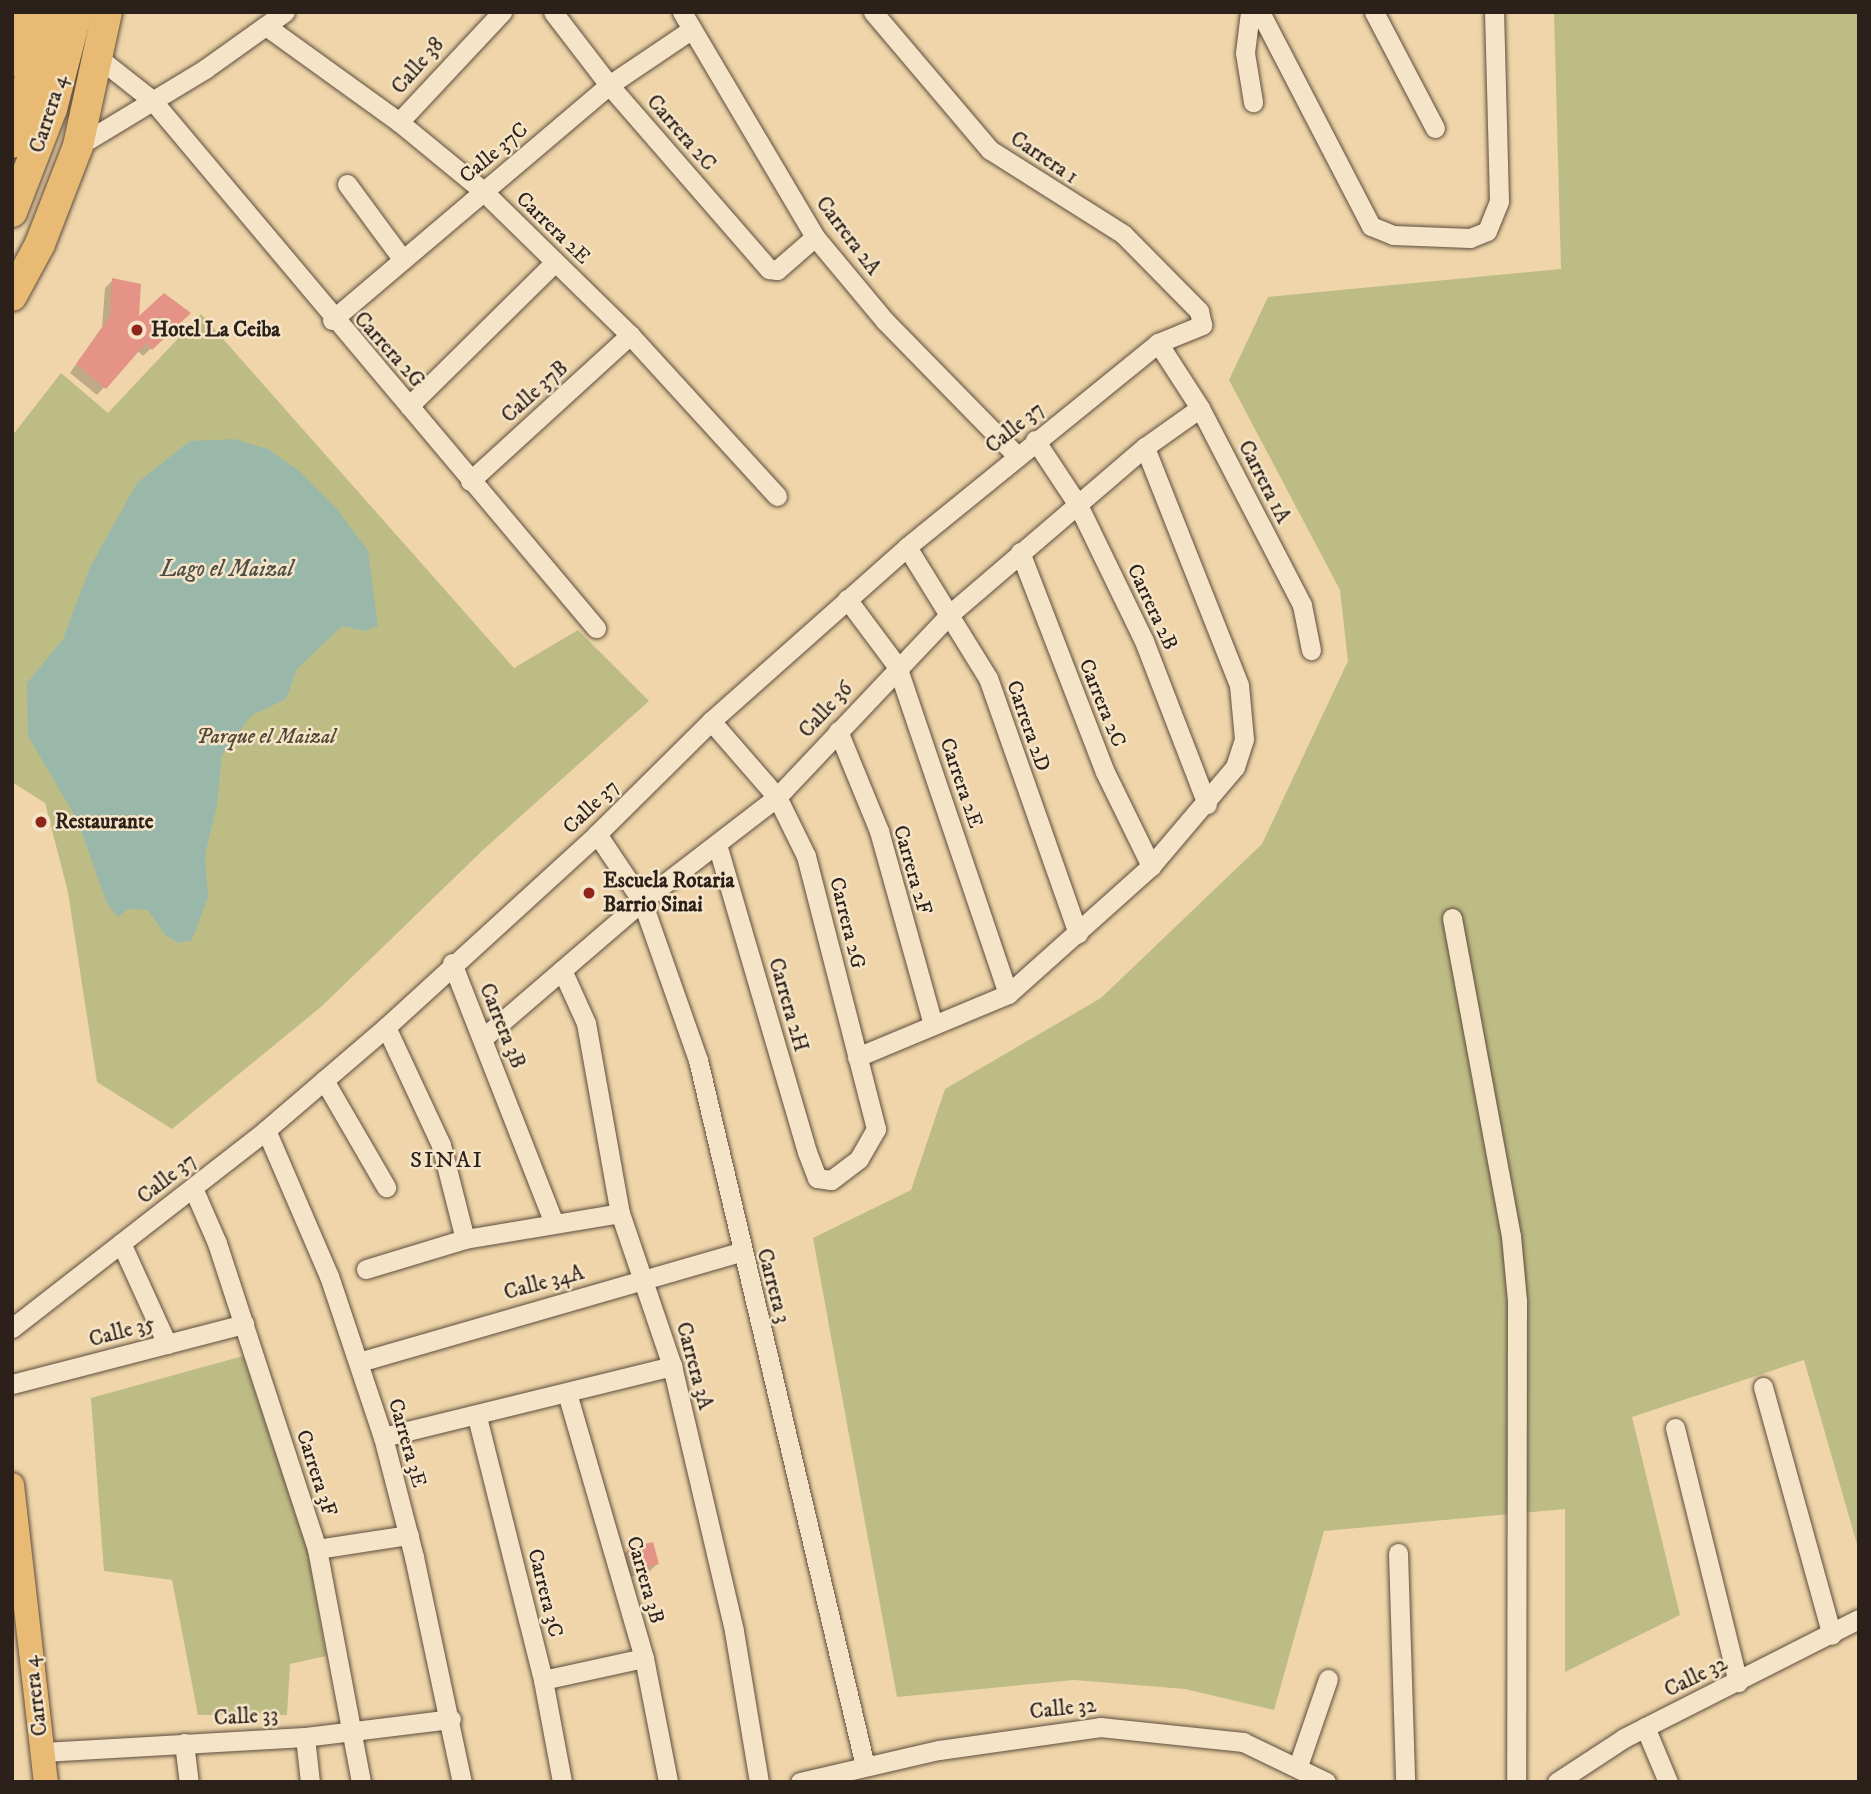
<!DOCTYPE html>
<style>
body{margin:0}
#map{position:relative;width:1871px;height:1794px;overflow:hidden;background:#efd5a9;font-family:"IM FELL DW Pica",serif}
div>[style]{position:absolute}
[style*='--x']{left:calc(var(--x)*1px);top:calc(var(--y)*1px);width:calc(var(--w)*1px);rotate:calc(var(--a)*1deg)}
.green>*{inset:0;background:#bebc85}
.water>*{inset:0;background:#9ab8aa}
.shadow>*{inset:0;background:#0003}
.building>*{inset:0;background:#e59287}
.roads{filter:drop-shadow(0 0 2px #5d4d3e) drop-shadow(0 0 2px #5d4d3e)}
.minor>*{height:19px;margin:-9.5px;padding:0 9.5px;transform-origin:9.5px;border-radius:9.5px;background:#f5e4c7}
.major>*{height:24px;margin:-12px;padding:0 12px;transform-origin:12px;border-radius:12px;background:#e8ba74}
.highway>*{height:30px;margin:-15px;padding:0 15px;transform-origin:15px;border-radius:15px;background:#e8ba74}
.dots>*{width:19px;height:19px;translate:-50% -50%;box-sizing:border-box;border:4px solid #f5e4c7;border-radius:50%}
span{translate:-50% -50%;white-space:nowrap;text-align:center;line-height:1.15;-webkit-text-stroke:5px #f5e4c7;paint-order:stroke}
.street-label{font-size:21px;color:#2c201a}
.poi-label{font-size:21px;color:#2c201a;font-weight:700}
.left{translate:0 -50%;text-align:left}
.park-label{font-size:21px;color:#504735;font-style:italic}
.water-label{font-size:23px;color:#4d4e45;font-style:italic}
.neighbourhood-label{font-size:23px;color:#2c201a;letter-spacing:2px}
.frame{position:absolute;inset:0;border:14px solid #2c201a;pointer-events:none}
</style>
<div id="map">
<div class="green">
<i style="clip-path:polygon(1554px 12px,1859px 12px,1859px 1551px,1804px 1360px,1632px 1417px,1680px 1615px,1565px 1672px,1565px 1509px,1324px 1531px,1274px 1710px,1185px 1689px,1074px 1680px,897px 1697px,813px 1238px,911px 1190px,945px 1089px,1101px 998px,1262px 844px,1348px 661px,1340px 590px,1229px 380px,1268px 297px,1561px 269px)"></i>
<i style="clip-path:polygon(201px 314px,514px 668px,578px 630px,649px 701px,484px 849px,322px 1006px,172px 1129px,97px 1082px,68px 892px,45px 803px,12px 782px,12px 436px,61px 373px,108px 413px)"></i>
<i style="clip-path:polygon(243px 1356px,308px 1552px,326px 1656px,290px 1664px,287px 1715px,198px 1715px,172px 1580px,104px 1571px,91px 1398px)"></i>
</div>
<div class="water">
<i style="clip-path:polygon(234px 439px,268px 449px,299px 471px,336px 508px,368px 551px,378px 626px,365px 631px,342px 626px,297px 669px,286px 699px,251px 716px,222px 755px,217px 805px,205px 855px,208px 897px,192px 940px,179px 943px,165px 935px,148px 910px,128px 909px,118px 917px,107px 904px,77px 819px,28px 736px,27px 683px,63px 639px,90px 567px,137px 483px,190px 441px)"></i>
</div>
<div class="shadow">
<i style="clip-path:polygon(113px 280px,137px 320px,188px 313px,143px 356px,137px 350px,97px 395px,70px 373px,102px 327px,105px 288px)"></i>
<i style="clip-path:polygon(628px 1550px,657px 1564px,649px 1572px,625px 1578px,620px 1558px)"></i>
</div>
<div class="building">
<i style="clip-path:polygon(112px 278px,141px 284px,139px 316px,164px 293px,191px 313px,152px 350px,146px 343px,106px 389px,76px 364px,110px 317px)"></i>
<i style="clip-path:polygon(653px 1542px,659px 1564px,633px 1571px,627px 1548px)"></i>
</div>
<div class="roads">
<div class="minor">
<i style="--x:553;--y:12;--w:92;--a:52.5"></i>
<i style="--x:609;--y:85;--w:244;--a:49"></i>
<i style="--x:769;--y:269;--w:8;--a:7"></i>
<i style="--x:777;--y:270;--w:50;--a:-41"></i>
<i style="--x:682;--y:12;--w:261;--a:59.4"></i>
<i style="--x:815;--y:237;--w:109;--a:50.2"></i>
<i style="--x:885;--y:321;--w:189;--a:45.6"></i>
<i style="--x:1250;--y:12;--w:41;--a:97"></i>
<i style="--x:1245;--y:53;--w:50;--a:80.7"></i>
<i style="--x:1260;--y:12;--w:241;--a:62.6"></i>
<i style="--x:1371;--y:226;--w:24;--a:22"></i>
<i style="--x:1393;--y:235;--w:77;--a:2.2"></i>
<i style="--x:1470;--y:238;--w:18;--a:-22"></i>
<i style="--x:1487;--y:231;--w:32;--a:-68"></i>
<i style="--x:1499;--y:201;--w:189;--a:-91.5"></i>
<i style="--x:1374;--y:12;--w:131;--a:62.3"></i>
<i style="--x:266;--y:26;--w:164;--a:35.8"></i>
<i style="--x:399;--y:122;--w:109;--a:39.4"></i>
<i style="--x:483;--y:191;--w:206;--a:44.4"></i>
<i style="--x:630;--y:335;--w:218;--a:47.6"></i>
<i style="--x:100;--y:59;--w:66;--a:38.3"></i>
<i style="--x:152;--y:100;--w:690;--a:49.94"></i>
<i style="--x:399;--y:122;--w:151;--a:-46.9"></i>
<i style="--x:78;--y:146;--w:149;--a:-31.2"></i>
<i style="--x:205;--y:69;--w:98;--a:-35.5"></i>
<i style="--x:347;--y:184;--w:94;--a:53.6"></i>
<i style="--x:332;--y:320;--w:363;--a:-40.3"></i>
<i style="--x:609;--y:85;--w:100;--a:-34"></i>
<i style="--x:1158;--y:343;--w:77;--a:57.1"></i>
<i style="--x:1200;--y:408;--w:222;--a:62.6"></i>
<i style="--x:1302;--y:605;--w:46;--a:78.7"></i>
<i style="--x:409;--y:406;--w:205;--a:-44.6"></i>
<i style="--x:1035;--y:440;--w:78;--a:56.5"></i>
<i style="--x:1078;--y:505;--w:151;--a:64.1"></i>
<i style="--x:1144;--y:641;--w:175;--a:68.9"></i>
<i style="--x:470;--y:481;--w:217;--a:-42.4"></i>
<i style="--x:907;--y:547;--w:154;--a:58.3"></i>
<i style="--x:988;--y:678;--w:271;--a:70.6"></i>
<i style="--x:1020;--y:552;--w:236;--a:68.9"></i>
<i style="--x:1105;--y:772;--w:105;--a:63.9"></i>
<i style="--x:847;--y:599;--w:84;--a:53.3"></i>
<i style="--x:897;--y:666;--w:346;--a:71.3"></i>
<i style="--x:711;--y:721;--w:101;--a:49"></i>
<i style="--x:777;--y:797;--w:66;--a:63.8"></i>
<i style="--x:806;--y:856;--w:282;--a:75.6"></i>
<i style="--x:876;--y:1129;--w:34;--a:120"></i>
<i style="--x:859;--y:1159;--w:35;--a:143"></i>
<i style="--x:831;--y:1180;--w:14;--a:-172"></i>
<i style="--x:817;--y:1178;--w:28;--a:-111"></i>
<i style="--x:807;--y:1152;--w:321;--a:-106.3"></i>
<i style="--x:838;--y:731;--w:108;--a:67.7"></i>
<i style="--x:879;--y:831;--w:201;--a:74.4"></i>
<i style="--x:597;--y:834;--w:81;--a:56.1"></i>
<i style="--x:642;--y:901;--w:169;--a:70.6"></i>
<i style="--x:698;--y:1060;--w:725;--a:76.69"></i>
<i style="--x:1452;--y:918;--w:323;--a:79.5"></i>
<i style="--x:1511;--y:1236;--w:65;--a:84.7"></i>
<i style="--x:1517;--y:1301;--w:481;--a:90.1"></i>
<i style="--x:452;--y:963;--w:279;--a:68.6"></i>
<i style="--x:562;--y:970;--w:58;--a:65.6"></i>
<i style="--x:586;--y:1023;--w:193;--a:79.9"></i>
<i style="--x:620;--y:1213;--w:162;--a:71.2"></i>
<i style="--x:672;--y:1366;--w:272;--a:76.8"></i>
<i style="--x:734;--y:1631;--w:153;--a:80.6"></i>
<i style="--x:386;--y:1027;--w:130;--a:65"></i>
<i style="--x:441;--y:1145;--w:97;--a:75.7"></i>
<i style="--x:483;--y:1038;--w:210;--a:-40.7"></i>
<i style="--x:642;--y:901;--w:170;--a:-37.6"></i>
<i style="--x:777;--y:797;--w:253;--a:-46.6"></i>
<i style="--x:951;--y:613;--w:255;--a:-40.6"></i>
<i style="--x:1145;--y:447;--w:67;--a:-35.3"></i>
<i style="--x:857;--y:1057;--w:164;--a:-22.6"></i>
<i style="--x:1008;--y:994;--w:192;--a:-41.8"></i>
<i style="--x:1151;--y:866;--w:130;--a:-49.7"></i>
<i style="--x:1235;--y:767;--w:29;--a:-72"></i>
<i style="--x:1244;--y:739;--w:54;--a:-95.3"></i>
<i style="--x:1239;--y:685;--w:256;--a:-111.6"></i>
<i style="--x:324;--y:1080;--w:124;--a:59.9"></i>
<i style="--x:266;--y:1130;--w:159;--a:66.7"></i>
<i style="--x:329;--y:1276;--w:170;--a:71.5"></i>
<i style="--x:383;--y:1437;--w:124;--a:75.5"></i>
<i style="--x:414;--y:1557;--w:230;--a:78"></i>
<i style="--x:193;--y:1188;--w:60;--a:66.4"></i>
<i style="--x:217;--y:1243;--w:322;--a:71.9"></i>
<i style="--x:317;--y:1549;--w:237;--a:79.3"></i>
<i style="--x:121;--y:1243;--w:111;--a:65.5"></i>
<i style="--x:366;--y:1269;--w:103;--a:-16.9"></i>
<i style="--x:465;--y:1239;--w:157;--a:-9.5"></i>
<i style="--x:12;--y:1328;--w:322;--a:-37.9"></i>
<i style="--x:266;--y:1130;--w:158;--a:-40.6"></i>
<i style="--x:386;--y:1027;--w:286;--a:-42.4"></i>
<i style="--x:597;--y:834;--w:161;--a:-44.7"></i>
<i style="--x:711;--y:721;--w:262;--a:-41.6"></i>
<i style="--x:907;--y:547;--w:323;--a:-39.1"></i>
<i style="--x:1158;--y:343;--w:48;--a:-22.2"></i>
<i style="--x:1202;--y:325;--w:14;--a:-102"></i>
<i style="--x:1199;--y:311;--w:108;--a:-134.6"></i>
<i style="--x:1123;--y:234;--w:157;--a:-147.7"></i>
<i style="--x:990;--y:150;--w:181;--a:-130.3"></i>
<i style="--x:359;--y:1362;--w:397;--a:-16.1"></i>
<i style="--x:12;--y:1384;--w:240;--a:-14.5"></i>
<i style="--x:1763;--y:1387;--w:257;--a:74.5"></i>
<i style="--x:567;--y:1393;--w:276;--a:73.8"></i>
<i style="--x:644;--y:1658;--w:126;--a:79"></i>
<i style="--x:477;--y:1417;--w:271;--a:75.9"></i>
<i style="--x:543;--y:1680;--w:104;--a:79.4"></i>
<i style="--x:1675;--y:1428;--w:262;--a:76.1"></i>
<i style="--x:383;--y:1437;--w:298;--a:-13.8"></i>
<i style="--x:317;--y:1549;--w:93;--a:-8.7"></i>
<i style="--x:1398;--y:1553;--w:229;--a:88.2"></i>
<i style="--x:543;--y:1680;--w:103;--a:-12.3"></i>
<i style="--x:1645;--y:1727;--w:60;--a:67.3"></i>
<i style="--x:305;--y:1737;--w:45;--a:83.7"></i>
<i style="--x:184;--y:1743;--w:39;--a:83"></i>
<i style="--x:43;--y:1752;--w:262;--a:-3.3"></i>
<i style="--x:305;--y:1737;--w:147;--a:-7"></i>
<i style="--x:1298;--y:1766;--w:92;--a:-71"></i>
<i style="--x:800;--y:1782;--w:143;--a:-13"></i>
<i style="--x:939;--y:1750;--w:163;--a:-8.1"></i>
<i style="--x:1100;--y:1727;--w:144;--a:6"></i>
<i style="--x:1243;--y:1742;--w:92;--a:25.7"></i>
<i style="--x:1557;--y:1782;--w:80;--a:-33.3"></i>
<i style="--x:1624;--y:1738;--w:263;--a:-26.9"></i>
</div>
<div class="major">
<i style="--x:12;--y:1485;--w:299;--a:83.5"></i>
</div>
<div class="highway">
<i style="--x:12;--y:62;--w:51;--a:-76.5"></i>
<i style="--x:12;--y:143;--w:136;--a:-74.6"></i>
<i style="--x:12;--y:212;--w:110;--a:-68.8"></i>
<i style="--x:52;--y:109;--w:100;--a:-75.5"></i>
<i style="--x:12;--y:296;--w:59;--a:-61.7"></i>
<i style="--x:40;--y:244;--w:105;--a:-68.8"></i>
<i style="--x:78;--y:146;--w:137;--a:-77.8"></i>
</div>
</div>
<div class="dots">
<i style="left:137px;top:330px;background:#8f2418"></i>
<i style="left:41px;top:822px;background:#8f2418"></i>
<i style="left:589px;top:893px;background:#8f2418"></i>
</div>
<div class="street-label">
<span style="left:418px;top:66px;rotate:-49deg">Calle 38</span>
<span style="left:49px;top:114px;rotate:-72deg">Carrera 4</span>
<span style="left:681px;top:133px;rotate:49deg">Carrera 2C</span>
<span style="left:494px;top:153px;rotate:-40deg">Calle 37C</span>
<span style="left:1044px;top:158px;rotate:34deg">Carrera 1</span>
<span style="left:553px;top:228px;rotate:44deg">Carrera 2E</span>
<span style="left:848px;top:236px;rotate:53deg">Carrera 2A</span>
<span style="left:389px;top:350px;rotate:48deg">Carrera 2G</span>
<span style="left:535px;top:392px;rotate:-42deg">Calle 37B</span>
<span style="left:1015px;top:428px;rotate:-39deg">Calle 37</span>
<span style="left:1264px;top:482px;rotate:63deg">Carrera 1A</span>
<span style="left:1152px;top:607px;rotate:65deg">Carrera 2B</span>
<span style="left:1102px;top:703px;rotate:68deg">Carrera 2C</span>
<span style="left:826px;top:710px;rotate:-47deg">Calle 36</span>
<span style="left:1028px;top:726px;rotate:71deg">Carrera 2D</span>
<span style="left:961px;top:783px;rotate:71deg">Carrera 2E</span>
<span style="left:591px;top:807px;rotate:-44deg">Calle 37</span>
<span style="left:912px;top:870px;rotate:74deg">Carrera 2F</span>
<span style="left:847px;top:923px;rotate:76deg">Carrera 2G</span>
<span style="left:788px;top:1005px;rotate:74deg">Carrera 2H</span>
<span style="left:502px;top:1026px;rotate:68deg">Carrera 3B</span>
<span style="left:167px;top:1179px;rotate:-38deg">Calle 37</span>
<span style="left:544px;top:1283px;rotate:-15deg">Calle 34A</span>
<span style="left:773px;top:1286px;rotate:75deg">Carrera 3</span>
<span style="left:122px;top:1332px;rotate:-15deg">Calle 35</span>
<span style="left:694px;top:1366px;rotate:75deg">Carrera 3A</span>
<span style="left:407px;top:1443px;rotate:74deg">Carrera 3E</span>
<span style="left:316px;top:1473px;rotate:72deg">Carrera 3F</span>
<span style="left:645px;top:1580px;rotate:74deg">Carrera 3B</span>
<span style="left:545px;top:1593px;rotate:76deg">Carrera 3C</span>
<span style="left:1696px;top:1677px;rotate:-26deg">Calle 32</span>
<span style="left:36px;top:1696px;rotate:-97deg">Carrera 4</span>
<span style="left:1063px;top:1709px;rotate:-6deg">Calle 32</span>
<span style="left:246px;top:1717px;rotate:-3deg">Calle 33</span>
</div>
<div class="poi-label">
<span class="left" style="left:151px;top:330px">Hotel La Ceiba</span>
<span class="left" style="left:55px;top:822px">Restaurante</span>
<span class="left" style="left:603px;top:893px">Escuela Rotaria<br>Barrio Sinai</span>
</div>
<div class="park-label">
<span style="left:266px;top:737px">Parque el Maizal</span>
</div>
<div class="water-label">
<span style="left:227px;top:570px">Lago el Maizal</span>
</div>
<div class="neighbourhood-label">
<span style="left:447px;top:1161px">SINAI</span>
</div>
<div class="frame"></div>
</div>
